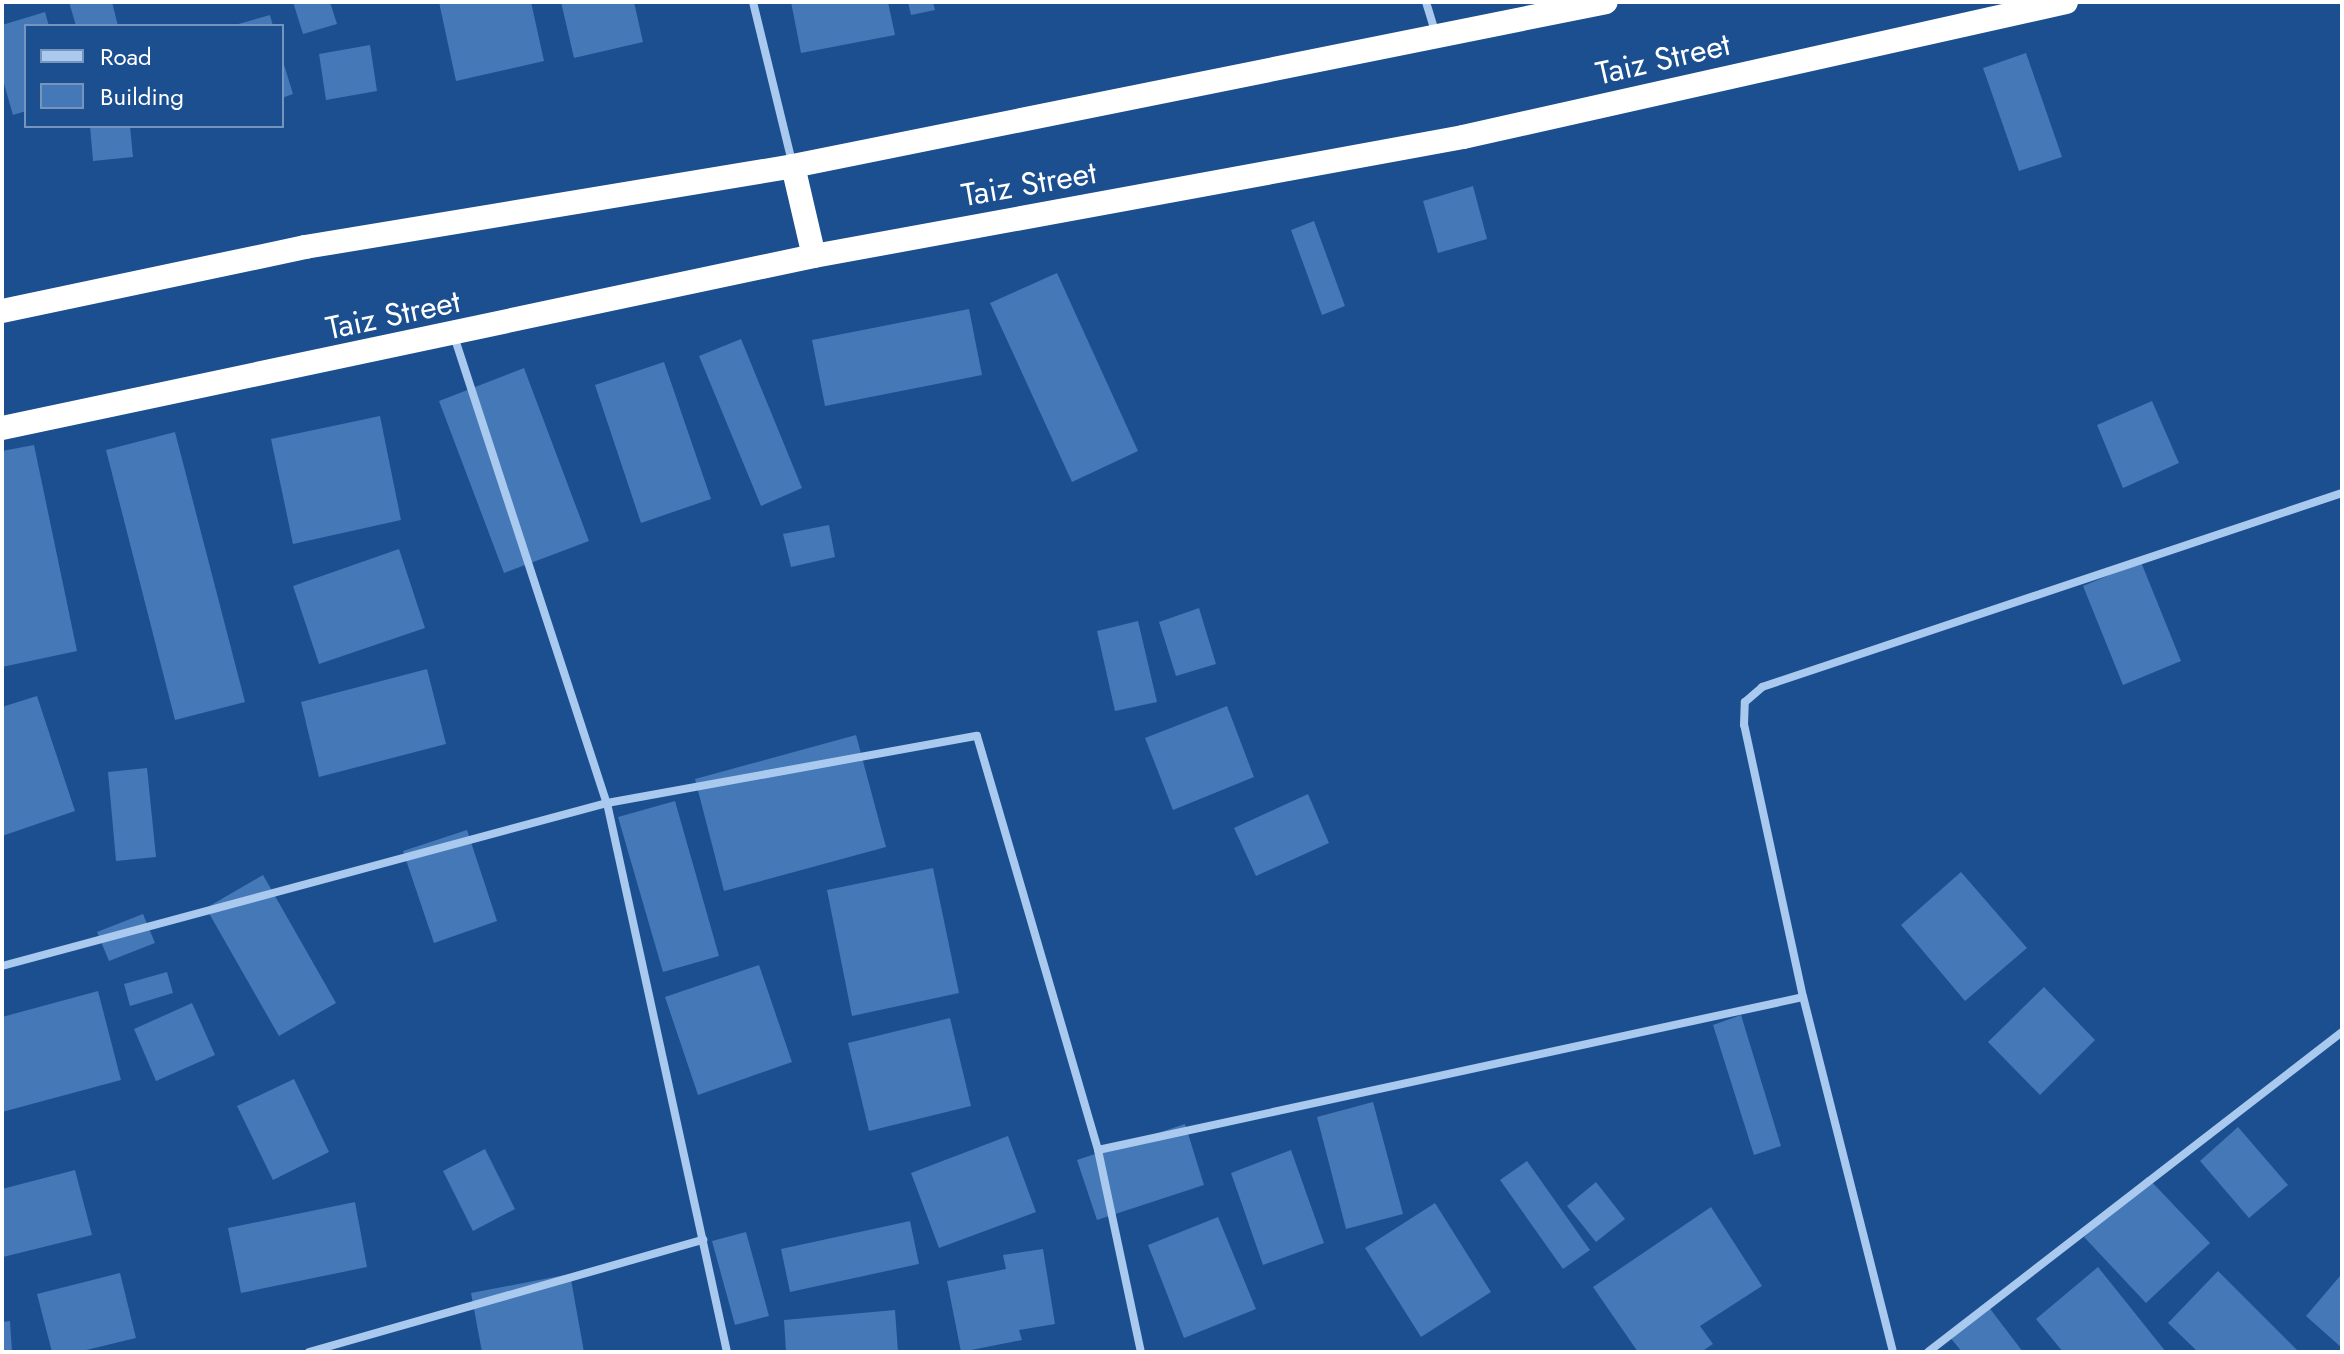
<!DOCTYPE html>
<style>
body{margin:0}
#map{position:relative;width:2344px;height:1354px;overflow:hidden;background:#1b4f8f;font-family:Jost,sans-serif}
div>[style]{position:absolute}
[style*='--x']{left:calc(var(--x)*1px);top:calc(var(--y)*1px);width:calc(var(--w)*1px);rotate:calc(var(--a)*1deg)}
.building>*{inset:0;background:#4478b7}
.street>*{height:8px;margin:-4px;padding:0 4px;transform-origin:4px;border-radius:4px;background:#a9c9ee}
.highway>*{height:24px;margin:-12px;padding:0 12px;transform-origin:12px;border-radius:12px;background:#fff}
span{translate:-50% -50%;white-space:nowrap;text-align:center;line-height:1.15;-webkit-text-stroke:6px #1b4f8f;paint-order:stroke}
.street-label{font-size:32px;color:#fff}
.frame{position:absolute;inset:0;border:4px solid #fff;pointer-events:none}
.legend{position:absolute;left:24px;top:24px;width:260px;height:104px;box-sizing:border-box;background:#1b4f8f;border:2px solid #7695bc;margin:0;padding:10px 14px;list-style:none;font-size:24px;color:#fff}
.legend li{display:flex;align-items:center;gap:16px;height:40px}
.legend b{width:40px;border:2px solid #7695bc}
</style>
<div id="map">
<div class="building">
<i style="clip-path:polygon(69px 2px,112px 2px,118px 26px,76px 26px)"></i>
<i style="clip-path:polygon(293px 2px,330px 2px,337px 24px,303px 34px)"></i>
<i style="clip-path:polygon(439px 2px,531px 2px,544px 61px,456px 81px)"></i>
<i style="clip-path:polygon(561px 2px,634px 2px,643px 42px,574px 58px)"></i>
<i style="clip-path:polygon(791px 2px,888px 2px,895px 35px,801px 53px)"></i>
<i style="clip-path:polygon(908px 2px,933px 2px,935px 10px,911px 15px)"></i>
<i style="clip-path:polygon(45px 12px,49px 26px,26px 26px,26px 111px,13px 115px,2px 77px,2px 25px)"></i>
<i style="clip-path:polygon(270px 15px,273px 26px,235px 26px,235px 25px)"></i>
<i style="clip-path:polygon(370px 45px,377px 91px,326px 100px,319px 54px)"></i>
<i style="clip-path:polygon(2026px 53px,2062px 157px,2019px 171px,1983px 68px)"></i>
<i style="clip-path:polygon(282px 58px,293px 94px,282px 98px)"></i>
<i style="clip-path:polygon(90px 126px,130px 126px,133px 157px,93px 161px)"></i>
<i style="clip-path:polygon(1473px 186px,1487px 239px,1438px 253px,1423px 201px)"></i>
<i style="clip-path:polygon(1314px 221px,1345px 306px,1322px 315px,1291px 230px)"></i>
<i style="clip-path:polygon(1057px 273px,1138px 451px,1072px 482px,990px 303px)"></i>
<i style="clip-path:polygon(969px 309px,982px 375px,825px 406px,812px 340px)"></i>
<i style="clip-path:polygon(741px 339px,802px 488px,761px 506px,699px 356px)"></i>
<i style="clip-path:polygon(664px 362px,711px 499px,641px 523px,595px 385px)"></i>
<i style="clip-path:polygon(524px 368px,589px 541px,504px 573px,439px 401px)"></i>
<i style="clip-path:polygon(2152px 401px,2179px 463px,2123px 488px,2097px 425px)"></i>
<i style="clip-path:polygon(380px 416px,401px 520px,293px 544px,271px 439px)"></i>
<i style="clip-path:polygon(175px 432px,245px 702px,175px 720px,106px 450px)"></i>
<i style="clip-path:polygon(34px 445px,77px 651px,2px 667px,2px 451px)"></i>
<i style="clip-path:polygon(829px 525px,835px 557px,791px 567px,783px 534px)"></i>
<i style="clip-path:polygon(399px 549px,425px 628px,319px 664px,293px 586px)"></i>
<i style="clip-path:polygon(2141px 562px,2181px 661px,2123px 685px,2083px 586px)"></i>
<i style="clip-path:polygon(1199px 608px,1216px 664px,1176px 676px,1159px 622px)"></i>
<i style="clip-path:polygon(1138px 621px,1157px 702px,1115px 711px,1097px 631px)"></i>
<i style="clip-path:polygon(427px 669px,446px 744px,319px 777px,301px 702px)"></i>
<i style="clip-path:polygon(37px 696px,75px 811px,2px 836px,2px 707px)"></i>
<i style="clip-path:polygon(1227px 706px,1254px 777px,1173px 810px,1145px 738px)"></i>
<i style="clip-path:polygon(856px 735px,886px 847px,724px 891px,695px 779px)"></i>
<i style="clip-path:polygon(147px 768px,156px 857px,116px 861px,108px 772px)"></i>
<i style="clip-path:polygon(1308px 794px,1329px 843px,1256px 876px,1234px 828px)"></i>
<i style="clip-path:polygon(675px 801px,719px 956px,663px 972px,618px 817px)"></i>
<i style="clip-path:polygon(467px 830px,497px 921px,434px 943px,403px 851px)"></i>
<i style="clip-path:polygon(933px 868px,959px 993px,852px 1016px,827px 890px)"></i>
<i style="clip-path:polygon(1961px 872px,2027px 948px,1965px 1001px,1901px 925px)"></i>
<i style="clip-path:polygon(263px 875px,336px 1003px,279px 1036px,206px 908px)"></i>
<i style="clip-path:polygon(143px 914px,155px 943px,109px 961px,97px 932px)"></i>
<i style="clip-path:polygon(759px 965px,792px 1062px,698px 1095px,665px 997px)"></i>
<i style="clip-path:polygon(167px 972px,173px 993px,130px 1006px,124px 984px)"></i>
<i style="clip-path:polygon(2044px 987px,2095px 1040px,2040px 1095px,1988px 1042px)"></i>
<i style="clip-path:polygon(98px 991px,121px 1080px,2px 1112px,2px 1017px)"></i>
<i style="clip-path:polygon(192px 1003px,215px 1055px,156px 1081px,134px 1029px)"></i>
<i style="clip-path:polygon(1741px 1015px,1781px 1146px,1754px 1155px,1713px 1025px)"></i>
<i style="clip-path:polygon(950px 1018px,971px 1106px,869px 1131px,848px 1043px)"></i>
<i style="clip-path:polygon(294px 1079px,329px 1152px,273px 1180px,237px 1106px)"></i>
<i style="clip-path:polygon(1373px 1102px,1403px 1214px,1346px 1229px,1317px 1117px)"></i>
<i style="clip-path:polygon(1185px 1124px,1204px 1185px,1097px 1220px,1077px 1160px)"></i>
<i style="clip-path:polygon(2238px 1127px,2288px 1185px,2249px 1218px,2200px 1161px)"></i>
<i style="clip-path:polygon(1008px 1136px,1036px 1212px,939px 1248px,911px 1173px)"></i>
<i style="clip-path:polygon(485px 1149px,515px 1209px,473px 1231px,443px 1171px)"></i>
<i style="clip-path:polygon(1291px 1150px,1324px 1243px,1263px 1265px,1231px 1173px)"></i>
<i style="clip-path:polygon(1527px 1161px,1590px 1250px,1563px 1269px,1500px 1180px)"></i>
<i style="clip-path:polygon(75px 1170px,92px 1235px,3px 1257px,2px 1189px)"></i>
<i style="clip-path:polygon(2147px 1177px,2210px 1243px,2146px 1303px,2084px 1237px)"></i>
<i style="clip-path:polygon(1596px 1182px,1625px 1219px,1596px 1242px,1567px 1206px)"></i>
<i style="clip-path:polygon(355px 1202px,367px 1267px,241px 1293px,228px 1228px)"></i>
<i style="clip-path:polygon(1435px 1203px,1491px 1292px,1421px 1337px,1365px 1248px)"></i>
<i style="clip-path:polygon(1711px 1207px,1762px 1286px,1700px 1326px,1713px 1344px,1701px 1352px,1638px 1352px,1593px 1287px)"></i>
<i style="clip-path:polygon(1218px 1217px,1256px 1309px,1184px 1338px,1148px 1245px)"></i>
<i style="clip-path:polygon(910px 1221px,919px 1264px,790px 1292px,781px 1249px)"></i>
<i style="clip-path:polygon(746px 1232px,769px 1316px,735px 1325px,712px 1241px)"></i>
<i style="clip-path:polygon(1043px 1249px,1055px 1324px,1019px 1330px,1022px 1340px,961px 1352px,947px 1281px,1006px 1269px,1003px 1255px)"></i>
<i style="clip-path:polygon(2098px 1267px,2166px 1352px,2063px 1352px,2036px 1319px)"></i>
<i style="clip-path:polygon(2218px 1271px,2299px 1352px,2198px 1352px,2168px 1323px)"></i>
<i style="clip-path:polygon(120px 1273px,136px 1338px,78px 1352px,52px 1352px,37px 1294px)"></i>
<i style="clip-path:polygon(570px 1274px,584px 1352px,482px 1352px,471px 1293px)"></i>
<i style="clip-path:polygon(2340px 1276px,2342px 1278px,2342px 1348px,2306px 1316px)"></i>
<i style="clip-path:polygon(1988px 1306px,2023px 1352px,1962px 1352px,1949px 1336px)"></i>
<i style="clip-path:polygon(895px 1310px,898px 1352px,786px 1352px,784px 1320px)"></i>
<i style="clip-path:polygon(10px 1321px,12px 1352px,2px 1352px,2px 1322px)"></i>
</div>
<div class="street">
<i style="--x:753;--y:2;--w:165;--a:76.3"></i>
<i style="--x:1426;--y:2;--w:31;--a:73"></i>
<i style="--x:454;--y:336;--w:491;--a:71.9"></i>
<i style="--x:607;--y:803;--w:562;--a:77.67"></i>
<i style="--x:2;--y:966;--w:627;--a:-15.08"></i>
<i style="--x:607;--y:803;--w:376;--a:-10.3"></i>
<i style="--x:977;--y:736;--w:431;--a:73.7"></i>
<i style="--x:1098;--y:1150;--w:207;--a:78"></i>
<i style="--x:1098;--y:1150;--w:721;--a:-12.24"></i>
<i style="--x:309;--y:1352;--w:410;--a:-15.9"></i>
<i style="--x:1893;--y:1352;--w:366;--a:-104.2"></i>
<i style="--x:1803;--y:997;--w:278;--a:-102.2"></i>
<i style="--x:1744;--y:725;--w:23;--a:-88"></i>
<i style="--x:1745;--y:702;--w:23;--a:-41"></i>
<i style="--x:1762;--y:687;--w:612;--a:-18.49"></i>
<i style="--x:1928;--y:1352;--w:523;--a:-37.7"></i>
</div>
<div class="highway">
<i style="--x:793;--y:166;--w:92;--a:76.9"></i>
<i style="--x:2;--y:311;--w:310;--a:-11.9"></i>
<i style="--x:305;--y:247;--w:495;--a:-9.4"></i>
<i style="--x:793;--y:166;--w:829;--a:-11.4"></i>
<i style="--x:2;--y:428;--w:830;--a:-11.96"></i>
<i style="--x:814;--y:256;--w:660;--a:-10.39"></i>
<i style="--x:1463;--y:137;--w:618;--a:-12.62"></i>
</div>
<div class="street-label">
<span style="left:1663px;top:59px;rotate:-13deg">Taiz Street</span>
<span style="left:1029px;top:184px;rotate:-10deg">Taiz Street</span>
<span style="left:393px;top:315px;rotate:-12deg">Taiz Street</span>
</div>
<div class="frame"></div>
<ul class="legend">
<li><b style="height:10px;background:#a9c9ee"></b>Road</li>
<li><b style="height:22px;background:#4478b7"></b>Building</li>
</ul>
</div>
